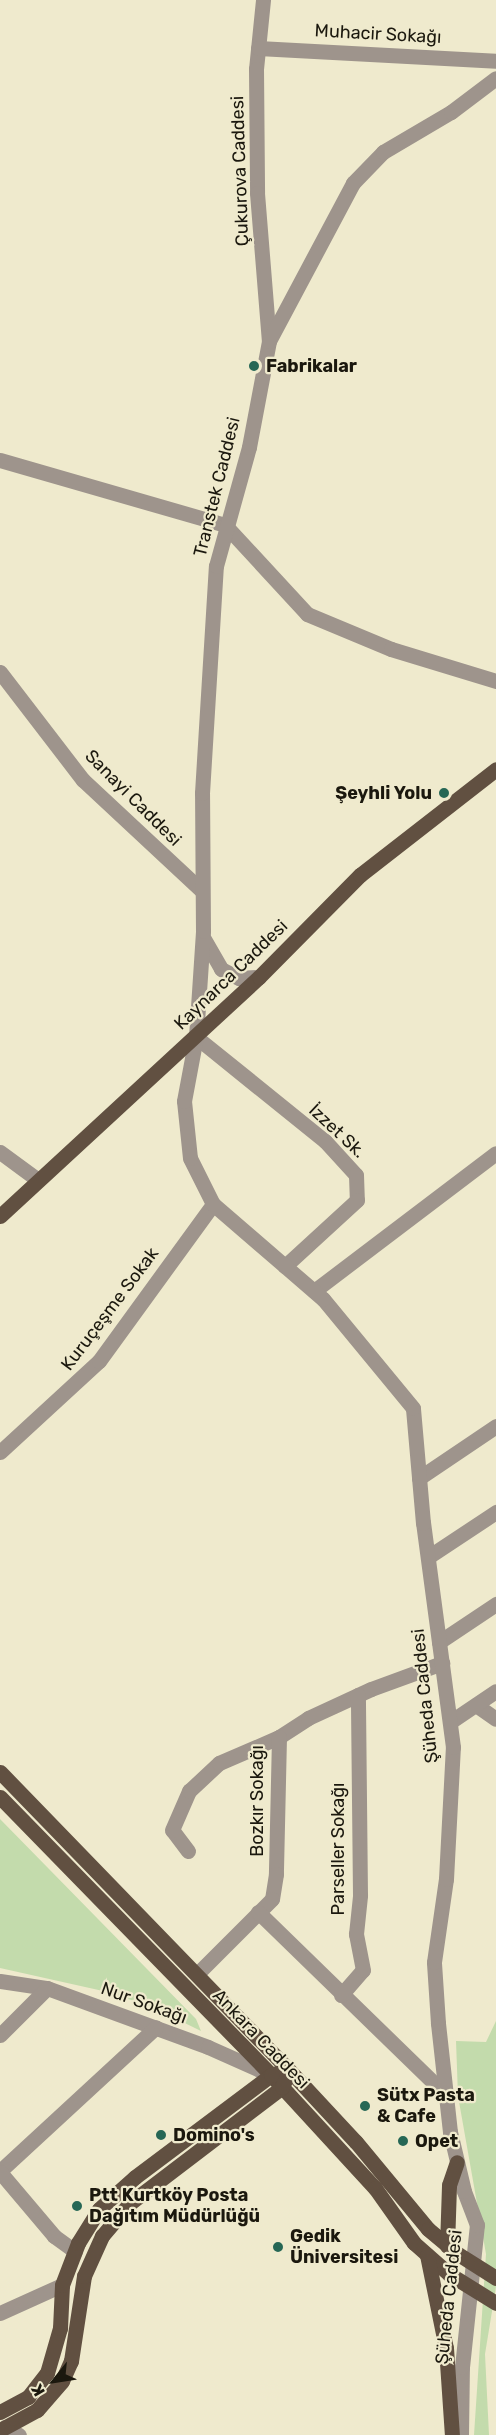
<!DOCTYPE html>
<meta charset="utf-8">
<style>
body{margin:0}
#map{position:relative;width:496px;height:2435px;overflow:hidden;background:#efeacd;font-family:Rubik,sans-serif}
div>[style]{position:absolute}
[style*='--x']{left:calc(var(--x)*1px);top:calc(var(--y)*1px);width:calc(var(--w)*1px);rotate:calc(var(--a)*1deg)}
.green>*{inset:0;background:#c3dbac}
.minor>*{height:15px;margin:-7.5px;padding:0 7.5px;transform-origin:7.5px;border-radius:7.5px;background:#9e948c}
.major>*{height:15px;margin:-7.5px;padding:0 7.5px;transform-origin:7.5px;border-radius:7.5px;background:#615041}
.major-bridge>*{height:15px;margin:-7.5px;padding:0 7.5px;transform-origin:7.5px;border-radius:7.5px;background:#615041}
.dots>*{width:16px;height:16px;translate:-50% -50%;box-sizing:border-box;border:3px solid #efeacd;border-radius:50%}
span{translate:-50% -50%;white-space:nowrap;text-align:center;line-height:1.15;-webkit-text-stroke:4.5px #efeacd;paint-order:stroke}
.street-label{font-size:18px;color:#1b180e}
.poi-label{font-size:18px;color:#1b180e;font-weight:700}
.left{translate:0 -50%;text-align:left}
.right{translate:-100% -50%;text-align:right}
.north{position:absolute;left:24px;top:2351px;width:60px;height:60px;-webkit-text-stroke:4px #efeacd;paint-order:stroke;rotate:240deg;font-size:16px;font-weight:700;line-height:24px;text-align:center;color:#1b180e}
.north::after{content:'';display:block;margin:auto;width:21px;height:27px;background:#1b180e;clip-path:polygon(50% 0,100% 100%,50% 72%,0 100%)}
</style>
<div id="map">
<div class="green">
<i style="clip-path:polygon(0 1819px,196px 2019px,201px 2031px,150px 2006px,103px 1991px,0 1968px)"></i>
<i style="clip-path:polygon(496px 2021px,496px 2287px,485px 2354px,489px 2435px,474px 2435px,486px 2254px,458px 2096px,456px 2041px,486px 2042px)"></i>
</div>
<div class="minor">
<i style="--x:263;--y:0;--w:69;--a:95.8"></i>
<i style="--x:256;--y:69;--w:124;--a:89.5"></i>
<i style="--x:257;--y:193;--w:148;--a:85.4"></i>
<i style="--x:258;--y:48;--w:238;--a:3.1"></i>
<i style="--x:0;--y:460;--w:234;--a:16.1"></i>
<i style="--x:225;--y:525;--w:121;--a:47.3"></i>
<i style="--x:307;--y:614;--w:91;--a:22.6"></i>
<i style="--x:391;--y:649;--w:110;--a:16.9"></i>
<i style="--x:0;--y:672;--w:136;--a:52.5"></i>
<i style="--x:83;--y:780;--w:161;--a:43"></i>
<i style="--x:204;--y:939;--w:34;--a:60"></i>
<i style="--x:221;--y:969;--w:20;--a:27"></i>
<i style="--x:239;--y:978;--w:20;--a:-3"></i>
<i style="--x:196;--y:1037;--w:166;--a:38.9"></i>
<i style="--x:325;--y:1141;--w:46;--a:47.6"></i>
<i style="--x:356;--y:1175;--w:25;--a:88"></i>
<i style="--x:357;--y:1200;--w:98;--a:137.5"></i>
<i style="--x:0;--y:1152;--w:47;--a:36.4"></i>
<i style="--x:314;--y:1291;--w:228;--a:-37.2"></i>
<i style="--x:0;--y:1452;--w:134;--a:-42.6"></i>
<i style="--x:99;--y:1361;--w:194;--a:-54"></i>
<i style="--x:419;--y:1478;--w:93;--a:-34"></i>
<i style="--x:428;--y:1557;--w:82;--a:-33.5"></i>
<i style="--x:439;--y:1642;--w:69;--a:-33.7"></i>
<i style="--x:476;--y:1705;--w:24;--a:35"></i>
<i style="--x:450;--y:1722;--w:55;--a:-34"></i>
<i style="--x:279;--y:1737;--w:35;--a:-33"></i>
<i style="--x:308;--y:1718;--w:69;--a:-24.7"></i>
<i style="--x:371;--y:1689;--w:76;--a:-20.1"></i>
<i style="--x:188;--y:1851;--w:26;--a:-127"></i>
<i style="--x:172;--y:1830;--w:43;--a:-66.4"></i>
<i style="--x:189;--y:1791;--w:41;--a:-43"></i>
<i style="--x:219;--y:1763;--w:65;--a:-23.4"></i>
<i style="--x:279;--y:1737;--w:137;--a:91.3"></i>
<i style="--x:276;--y:1874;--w:25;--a:99"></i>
<i style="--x:272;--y:1899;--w:105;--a:135"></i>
<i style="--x:258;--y:1912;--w:262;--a:44.2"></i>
<i style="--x:0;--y:1981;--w:48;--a:8.5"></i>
<i style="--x:47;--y:1988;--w:171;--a:20.1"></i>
<i style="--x:208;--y:2047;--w:69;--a:24"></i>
<i style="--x:341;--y:1995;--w:33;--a:-49"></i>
<i style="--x:363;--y:1970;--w:37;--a:-101"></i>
<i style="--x:356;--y:1934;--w:39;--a:-84"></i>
<i style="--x:360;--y:1895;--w:200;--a:-90.6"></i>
<i style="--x:0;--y:2035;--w:66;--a:-45"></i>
<i style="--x:0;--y:2171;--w:212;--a:-42.7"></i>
<i style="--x:0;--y:2172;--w:84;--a:49.8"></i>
<i style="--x:54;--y:2236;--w:26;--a:36"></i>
<i style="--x:0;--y:2313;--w:68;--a:-24.3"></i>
<i style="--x:5;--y:2427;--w:16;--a:30"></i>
<i style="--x:461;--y:2435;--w:68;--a:-89.2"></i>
<i style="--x:462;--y:2367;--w:143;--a:-84"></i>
<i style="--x:477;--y:2225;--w:36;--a:-111"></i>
<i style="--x:464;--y:2191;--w:61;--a:-103.3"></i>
<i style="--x:450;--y:2132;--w:110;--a:-96.3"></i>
<i style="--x:438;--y:2023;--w:61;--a:-93.8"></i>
<i style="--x:434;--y:1962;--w:84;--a:-81.8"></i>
<i style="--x:446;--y:1879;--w:132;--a:-87"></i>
<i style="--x:453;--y:1747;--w:226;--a:-97.6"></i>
<i style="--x:423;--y:1523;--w:115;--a:-95"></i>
<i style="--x:413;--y:1408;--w:141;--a:-129.5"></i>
<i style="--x:323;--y:1299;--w:145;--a:-139.2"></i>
<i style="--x:213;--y:1204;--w:51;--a:-116.6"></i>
<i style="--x:190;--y:1158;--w:57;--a:-96"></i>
<i style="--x:184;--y:1101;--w:65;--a:-79.4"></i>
<i style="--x:196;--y:1037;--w:106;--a:-86.2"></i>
<i style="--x:203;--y:931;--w:138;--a:-90.4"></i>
<i style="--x:202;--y:793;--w:227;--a:-86.5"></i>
<i style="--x:216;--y:566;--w:123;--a:-74.5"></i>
<i style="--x:249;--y:447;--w:108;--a:-79.3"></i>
<i style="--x:269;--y:341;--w:179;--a:-62"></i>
<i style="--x:353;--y:183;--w:43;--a:-45.9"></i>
<i style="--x:383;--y:152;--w:79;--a:-30.5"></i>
<i style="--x:451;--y:112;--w:56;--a:-37.1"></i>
</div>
<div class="major">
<i style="--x:0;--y:1216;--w:352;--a:-42.7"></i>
<i style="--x:259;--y:977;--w:144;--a:-45.3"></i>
<i style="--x:360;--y:875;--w:172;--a:-37.9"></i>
<i style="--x:0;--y:1772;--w:415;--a:45.9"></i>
<i style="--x:289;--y:2070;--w:98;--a:47.1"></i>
<i style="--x:356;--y:2142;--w:113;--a:50.4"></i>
<i style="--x:428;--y:2229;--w:39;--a:40"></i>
<i style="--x:0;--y:1797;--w:388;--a:45.7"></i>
<i style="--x:271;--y:2075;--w:154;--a:47.4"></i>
<i style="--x:375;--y:2188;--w:67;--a:54.7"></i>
<i style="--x:414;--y:2243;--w:47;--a:41.5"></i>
<i style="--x:447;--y:2246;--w:61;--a:-88.1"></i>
<i style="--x:449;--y:2185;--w:24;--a:-71"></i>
<i style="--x:427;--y:2255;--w:95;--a:78.5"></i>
<i style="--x:446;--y:2348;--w:87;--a:86.1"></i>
<i style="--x:0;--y:2412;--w:32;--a:-28"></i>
<i style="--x:28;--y:2397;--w:31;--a:-52"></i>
<i style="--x:47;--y:2373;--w:47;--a:-73.9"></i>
<i style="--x:60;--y:2328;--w:43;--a:-87.3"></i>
<i style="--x:62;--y:2285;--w:45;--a:-69.1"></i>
<i style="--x:78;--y:2243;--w:40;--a:-58"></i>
<i style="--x:99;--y:2209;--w:48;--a:-41.6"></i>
<i style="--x:135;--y:2177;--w:170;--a:-36.9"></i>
<i style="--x:271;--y:2075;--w:9;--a:-18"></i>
<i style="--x:0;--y:2430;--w:42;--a:-28.4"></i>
<i style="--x:37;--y:2410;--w:38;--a:-49"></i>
<i style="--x:62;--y:2381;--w:22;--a:-66"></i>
<i style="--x:71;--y:2361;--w:86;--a:-81.3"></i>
<i style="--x:84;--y:2276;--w:44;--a:-65.8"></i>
<i style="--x:102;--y:2236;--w:43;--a:-49.7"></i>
<i style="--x:130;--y:2203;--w:191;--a:-37.3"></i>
<i style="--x:282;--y:2087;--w:10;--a:-66"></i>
</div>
<div class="major-bridge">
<i style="--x:458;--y:2254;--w:45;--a:32.3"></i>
<i style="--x:449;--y:2274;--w:55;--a:31.7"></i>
</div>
<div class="dots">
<i style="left:254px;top:366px;background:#266755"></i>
<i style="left:444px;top:793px;background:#266755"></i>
<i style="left:365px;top:2106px;background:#266755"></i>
<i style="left:161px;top:2135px;background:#266755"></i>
<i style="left:403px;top:2141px;background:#266755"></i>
<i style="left:77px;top:2206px;background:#266755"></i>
<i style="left:278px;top:2247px;background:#266755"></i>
</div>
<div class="street-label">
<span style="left:378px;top:34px;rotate:3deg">Muhacir Sokağı</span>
<span style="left:240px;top:171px;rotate:-92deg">Çukurova Caddesi</span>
<span style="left:217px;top:487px;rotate:-76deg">Transtek Caddesi</span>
<span style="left:133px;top:798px;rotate:45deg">Sanayi Caddesi</span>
<span style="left:231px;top:975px;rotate:-44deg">Kaynarca Caddesi</span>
<span style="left:337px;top:1131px;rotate:43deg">İzzet Sk.</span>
<span style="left:110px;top:1309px;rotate:-53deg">Kuruçeşme Sokak</span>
<span style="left:425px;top:1696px;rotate:-96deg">Şüheda Caddesi</span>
<span style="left:257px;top:1801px;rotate:-90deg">Bozkır Sokağı</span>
<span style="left:338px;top:1849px;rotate:-90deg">Parseller Sokağı</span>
<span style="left:144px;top:2003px;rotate:20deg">Nur Sokağı</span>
<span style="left:261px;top:2039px;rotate:46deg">Ankara Caddesi</span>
<span style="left:449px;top:2297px;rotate:-84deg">Şüheda Caddesi</span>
</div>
<div class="poi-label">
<span class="left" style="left:266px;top:366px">Fabrikalar</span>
<span class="right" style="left:432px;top:793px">Şeyhli Yolu</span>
<span class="left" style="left:377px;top:2106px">Sütx Pasta<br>&amp; Cafe</span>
<span class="left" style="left:173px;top:2135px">Domino's</span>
<span class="left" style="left:415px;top:2141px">Opet</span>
<span class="left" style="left:89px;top:2206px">Ptt Kurtköy Posta<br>Dağıtım Müdürlüğü</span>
<span class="left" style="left:290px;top:2247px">Gedik<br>Üniversitesi</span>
</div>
<div class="north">K</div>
</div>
